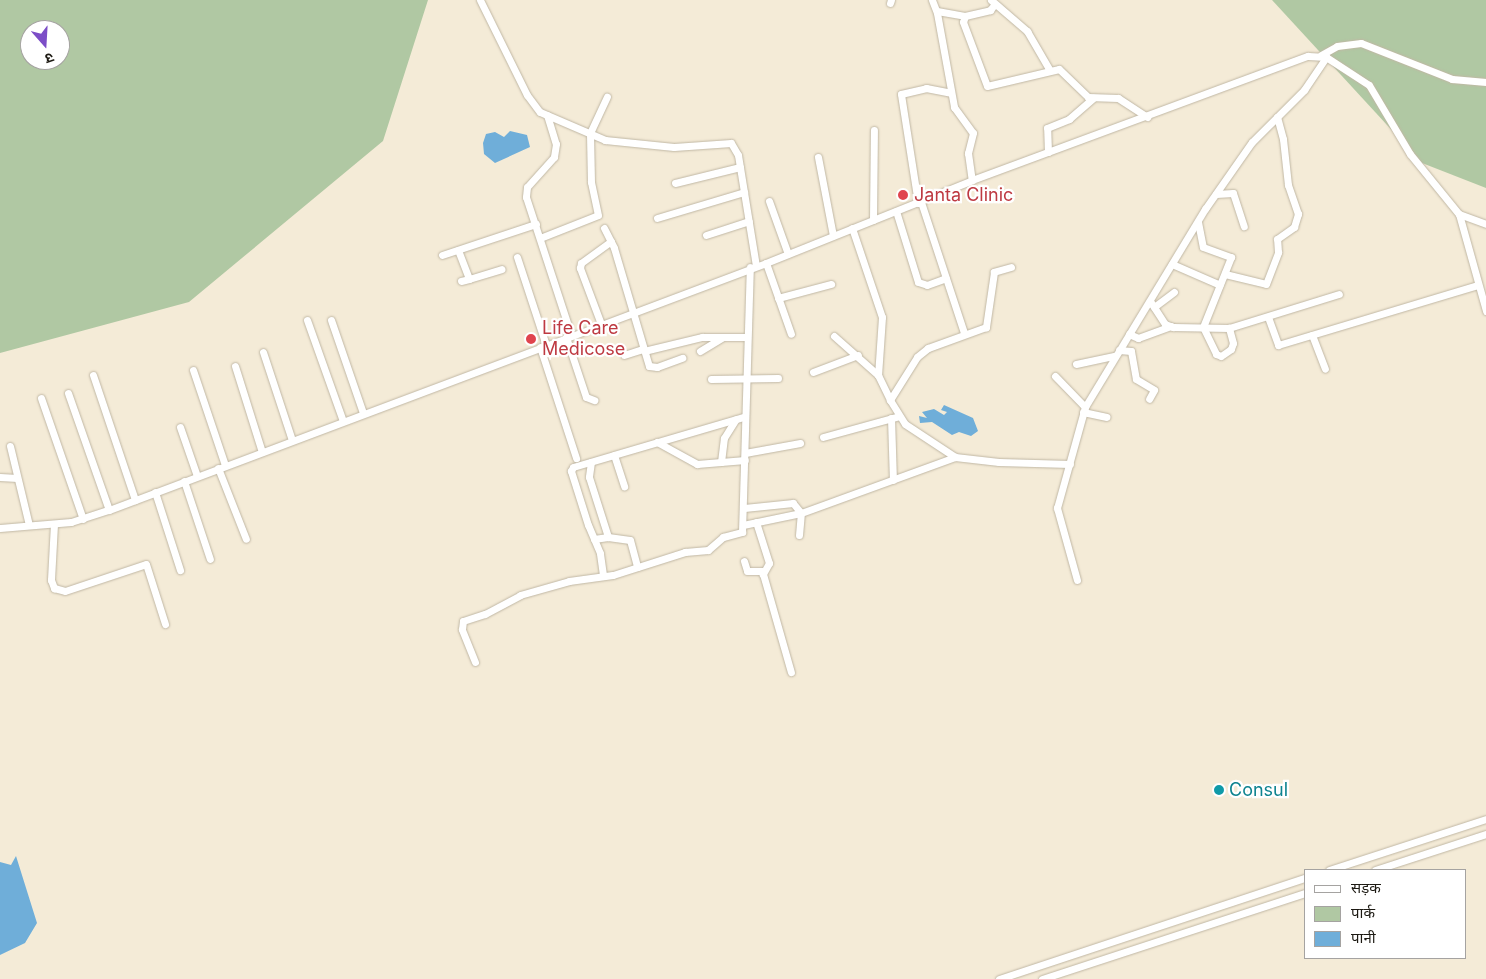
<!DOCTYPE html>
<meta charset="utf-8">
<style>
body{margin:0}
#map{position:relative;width:1486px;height:979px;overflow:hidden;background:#f4ebd7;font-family:Inter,"Noto Sans Devanagari",sans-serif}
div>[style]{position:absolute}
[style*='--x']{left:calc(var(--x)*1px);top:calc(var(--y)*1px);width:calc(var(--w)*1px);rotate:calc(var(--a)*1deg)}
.green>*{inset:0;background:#b0c8a3}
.water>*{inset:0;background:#6faed9}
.roads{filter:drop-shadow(0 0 1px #c0b7a4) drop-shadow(0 0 1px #c0b7a4)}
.minor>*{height:7px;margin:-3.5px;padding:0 3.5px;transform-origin:3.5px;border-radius:3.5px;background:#fff}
.dots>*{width:14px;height:14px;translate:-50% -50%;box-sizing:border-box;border:2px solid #fff;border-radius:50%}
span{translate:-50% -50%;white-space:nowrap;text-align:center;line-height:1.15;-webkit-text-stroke:4.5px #fff;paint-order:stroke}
.health-label{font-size:18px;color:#be3a42}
.left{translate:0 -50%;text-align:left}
.culture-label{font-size:18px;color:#0d838f}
.legend{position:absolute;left:1304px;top:869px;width:162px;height:90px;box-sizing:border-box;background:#fff;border:1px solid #a5a3a1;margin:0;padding:6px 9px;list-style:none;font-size:15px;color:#1d1a13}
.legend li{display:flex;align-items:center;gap:10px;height:25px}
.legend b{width:25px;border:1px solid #a5a3a1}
.north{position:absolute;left:20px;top:20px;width:50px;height:50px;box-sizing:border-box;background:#fff;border:1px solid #a5a3a1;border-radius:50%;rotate:161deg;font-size:14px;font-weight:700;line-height:20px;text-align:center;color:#1d1a13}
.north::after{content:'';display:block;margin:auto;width:18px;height:22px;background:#7c4ec7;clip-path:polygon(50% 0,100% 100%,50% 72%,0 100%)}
</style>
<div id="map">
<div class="green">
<i style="clip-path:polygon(evenodd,0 0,428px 0,383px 141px,189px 302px,0 353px,0 0,30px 30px,60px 30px,60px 60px,30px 60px,30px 30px)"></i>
<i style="clip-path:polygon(1272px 0,1486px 0,1486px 188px,1422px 163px)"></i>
</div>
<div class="water">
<i style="clip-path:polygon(510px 131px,527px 135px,530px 147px,495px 163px,484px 154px,483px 143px,486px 134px,495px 132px,504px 137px)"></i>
<i style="clip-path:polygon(944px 405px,973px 418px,978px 431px,971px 436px,959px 432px,952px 435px,932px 422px,920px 423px,919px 416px,927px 418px,922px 412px,934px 409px,944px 415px,947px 412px,941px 410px)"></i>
<i style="clip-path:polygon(16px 856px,37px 923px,25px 943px,0 955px,0 862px,11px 865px)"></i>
</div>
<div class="roads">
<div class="minor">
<i style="--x:480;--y:0;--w:106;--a:63.7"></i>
<i style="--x:527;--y:95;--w:21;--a:53"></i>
<i style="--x:540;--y:112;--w:71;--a:23.3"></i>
<i style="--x:605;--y:140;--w:69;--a:5.8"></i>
<i style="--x:674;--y:147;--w:57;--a:-4"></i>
<i style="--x:731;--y:143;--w:14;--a:60"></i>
<i style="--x:738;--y:155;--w:112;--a:80.8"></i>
<i style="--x:932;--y:0;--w:14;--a:69"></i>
<i style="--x:937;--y:13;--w:96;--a:79.7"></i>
<i style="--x:954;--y:107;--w:32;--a:54"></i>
<i style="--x:973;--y:133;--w:21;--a:104"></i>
<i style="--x:968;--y:153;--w:27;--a:82"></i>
<i style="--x:991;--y:0;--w:48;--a:40.7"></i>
<i style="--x:1027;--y:31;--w:44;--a:59.9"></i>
<i style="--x:890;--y:3;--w:3;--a:-72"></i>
<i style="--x:937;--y:11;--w:28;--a:10"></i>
<i style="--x:965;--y:16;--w:6;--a:108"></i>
<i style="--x:963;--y:22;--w:68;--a:69.4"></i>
<i style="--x:987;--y:86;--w:74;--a:-13.3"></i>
<i style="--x:1059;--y:69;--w:40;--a:44"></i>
<i style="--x:1088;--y:97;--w:30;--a:2"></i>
<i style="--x:1118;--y:98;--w:35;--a:33"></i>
<i style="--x:965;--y:16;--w:26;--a:-13"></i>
<i style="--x:990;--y:10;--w:6;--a:-51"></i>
<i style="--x:1321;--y:55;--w:18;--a:-29"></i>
<i style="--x:1337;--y:46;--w:24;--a:-7"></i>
<i style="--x:1361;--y:43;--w:98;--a:21.6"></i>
<i style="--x:1452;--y:79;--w:34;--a:5"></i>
<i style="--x:547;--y:115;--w:30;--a:73"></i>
<i style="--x:556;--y:144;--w:13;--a:99"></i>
<i style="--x:554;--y:157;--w:40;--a:132"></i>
<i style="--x:527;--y:187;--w:10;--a:96"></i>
<i style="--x:526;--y:197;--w:145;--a:71.9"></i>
<i style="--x:1048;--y:152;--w:24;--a:-92"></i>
<i style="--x:1047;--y:128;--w:24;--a:-22"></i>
<i style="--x:1069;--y:119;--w:32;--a:-41"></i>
<i style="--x:818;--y:157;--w:80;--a:79.2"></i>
<i style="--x:675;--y:183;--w:67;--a:-13.8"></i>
<i style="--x:1216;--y:194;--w:17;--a:-3"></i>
<i style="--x:1233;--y:193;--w:35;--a:72"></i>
<i style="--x:769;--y:201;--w:56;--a:70.3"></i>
<i style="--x:921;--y:202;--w:138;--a:71.8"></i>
<i style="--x:918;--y:203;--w:110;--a:-98.9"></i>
<i style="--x:901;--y:94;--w:26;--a:-13"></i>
<i style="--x:926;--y:88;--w:25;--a:11"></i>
<i style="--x:896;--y:211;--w:74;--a:72.8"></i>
<i style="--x:918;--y:282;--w:9;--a:18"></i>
<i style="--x:927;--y:285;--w:20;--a:-20"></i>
<i style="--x:1459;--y:214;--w:29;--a:20"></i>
<i style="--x:657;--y:218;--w:91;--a:-16.6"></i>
<i style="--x:873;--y:220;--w:90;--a:-89.4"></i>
<i style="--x:1198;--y:222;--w:25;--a:79"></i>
<i style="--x:1203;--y:247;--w:30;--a:20"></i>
<i style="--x:1231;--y:257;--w:75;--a:111.8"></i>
<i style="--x:604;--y:228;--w:22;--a:63"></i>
<i style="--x:614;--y:248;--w:123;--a:73.5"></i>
<i style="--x:649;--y:366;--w:8;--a:7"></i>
<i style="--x:657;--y:367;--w:27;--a:-20"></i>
<i style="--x:852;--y:228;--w:94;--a:71.4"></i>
<i style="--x:882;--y:317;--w:58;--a:93.9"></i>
<i style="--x:706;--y:235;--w:45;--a:-18"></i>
<i style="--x:540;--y:238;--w:62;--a:-21.6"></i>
<i style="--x:598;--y:215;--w:34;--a:-102"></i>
<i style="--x:591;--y:182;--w:49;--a:-91.2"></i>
<i style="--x:590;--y:133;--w:40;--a:-65"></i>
<i style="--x:458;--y:250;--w:31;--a:69"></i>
<i style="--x:469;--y:279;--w:34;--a:-17"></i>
<i style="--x:442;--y:255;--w:99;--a:-18.3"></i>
<i style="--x:517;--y:257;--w:93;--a:71.8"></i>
<i style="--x:766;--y:263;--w:75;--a:70.6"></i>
<i style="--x:1172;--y:264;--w:52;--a:23.6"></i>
<i style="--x:1011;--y:267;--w:18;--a:164"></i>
<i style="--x:994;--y:272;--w:56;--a:98.3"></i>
<i style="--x:986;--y:327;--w:62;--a:160.1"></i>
<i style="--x:928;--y:348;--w:14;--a:141"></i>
<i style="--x:917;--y:357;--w:51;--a:122.1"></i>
<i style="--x:890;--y:400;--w:28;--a:58"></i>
<i style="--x:905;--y:424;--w:60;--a:33.4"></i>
<i style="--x:955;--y:457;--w:44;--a:6.5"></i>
<i style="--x:999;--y:462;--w:71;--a:1.6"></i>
<i style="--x:1225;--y:274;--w:42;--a:13.7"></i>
<i style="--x:1266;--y:284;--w:34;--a:-69"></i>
<i style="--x:1278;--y:252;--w:13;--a:-94"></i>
<i style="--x:1277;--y:239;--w:21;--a:-35"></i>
<i style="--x:1294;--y:227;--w:14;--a:-73"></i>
<i style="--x:1298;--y:214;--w:31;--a:-109"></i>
<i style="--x:1288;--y:185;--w:46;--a:-96.2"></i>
<i style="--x:1283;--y:139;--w:23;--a:-105"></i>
<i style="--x:461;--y:281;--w:8;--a:-14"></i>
<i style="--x:778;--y:298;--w:55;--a:-14.8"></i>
<i style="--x:1150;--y:301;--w:27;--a:57"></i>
<i style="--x:1165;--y:324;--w:9;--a:21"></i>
<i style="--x:1173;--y:327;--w:56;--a:1"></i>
<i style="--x:1229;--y:328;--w:115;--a:-17.2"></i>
<i style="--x:1154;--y:307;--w:25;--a:-37"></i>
<i style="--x:1268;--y:317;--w:30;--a:70"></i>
<i style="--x:1278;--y:345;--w:209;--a:-16.7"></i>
<i style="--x:307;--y:320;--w:107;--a:70.4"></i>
<i style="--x:331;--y:320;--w:98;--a:71"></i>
<i style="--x:601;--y:324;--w:60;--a:-110.6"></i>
<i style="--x:580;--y:268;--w:5;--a:-79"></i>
<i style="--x:581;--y:263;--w:37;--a:-36"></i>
<i style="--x:1203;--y:327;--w:30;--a:64"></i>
<i style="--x:1216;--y:354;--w:5;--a:22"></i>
<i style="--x:1221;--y:356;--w:12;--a:-35"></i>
<i style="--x:1231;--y:349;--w:6;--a:-72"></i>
<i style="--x:1233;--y:343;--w:16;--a:-105"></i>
<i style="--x:1129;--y:334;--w:10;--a:24"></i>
<i style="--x:1138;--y:338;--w:35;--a:-20"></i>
<i style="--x:1312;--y:335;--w:36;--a:69"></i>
<i style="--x:834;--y:336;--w:59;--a:41.6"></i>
<i style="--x:878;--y:375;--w:28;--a:64"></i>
<i style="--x:566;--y:337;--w:63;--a:71.6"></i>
<i style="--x:586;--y:397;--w:9;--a:21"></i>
<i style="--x:540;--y:347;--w:117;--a:72"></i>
<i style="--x:1119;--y:350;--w:12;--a:5"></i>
<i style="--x:1131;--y:351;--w:28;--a:80"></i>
<i style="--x:1136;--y:379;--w:21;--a:31"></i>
<i style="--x:1154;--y:390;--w:10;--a:119"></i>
<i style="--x:644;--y:351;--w:60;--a:-13.6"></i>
<i style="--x:702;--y:337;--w:44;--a:0"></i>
<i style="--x:700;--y:351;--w:27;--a:-31"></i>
<i style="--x:263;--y:352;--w:93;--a:71.8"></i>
<i style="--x:624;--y:355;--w:20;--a:-18"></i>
<i style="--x:1076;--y:364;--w:40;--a:-12"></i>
<i style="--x:235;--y:366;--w:90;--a:72.6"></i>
<i style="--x:193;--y:370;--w:100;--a:71.4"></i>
<i style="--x:813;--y:372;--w:48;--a:-20.7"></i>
<i style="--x:93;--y:375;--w:132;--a:71.4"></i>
<i style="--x:1055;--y:376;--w:43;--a:45.9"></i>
<i style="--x:711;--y:379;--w:67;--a:-0.9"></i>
<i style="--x:68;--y:393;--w:124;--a:70.7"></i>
<i style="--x:41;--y:398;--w:128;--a:70.9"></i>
<i style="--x:1083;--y:412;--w:24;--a:12"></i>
<i style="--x:891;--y:418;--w:62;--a:88.2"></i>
<i style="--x:180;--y:427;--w:52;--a:70.9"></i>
<i style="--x:823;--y:437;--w:79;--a:-15.4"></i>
<i style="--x:657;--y:442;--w:46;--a:28.8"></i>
<i style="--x:697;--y:464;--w:48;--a:-4.8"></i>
<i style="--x:10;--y:446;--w:81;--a:76.5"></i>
<i style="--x:745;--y:453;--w:56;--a:-10.3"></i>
<i style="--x:614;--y:455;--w:33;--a:72"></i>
<i style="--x:591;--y:462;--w:15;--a:98"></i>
<i style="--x:589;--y:477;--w:63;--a:72.4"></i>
<i style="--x:721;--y:462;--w:24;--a:-83"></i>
<i style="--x:724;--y:438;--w:22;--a:-58"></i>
<i style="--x:218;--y:468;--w:76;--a:68.5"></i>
<i style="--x:0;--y:477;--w:17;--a:3"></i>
<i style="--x:184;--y:481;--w:82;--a:71.6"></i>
<i style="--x:155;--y:492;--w:82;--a:72.2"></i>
<i style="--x:756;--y:522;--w:43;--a:72.4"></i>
<i style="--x:769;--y:563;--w:13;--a:119"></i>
<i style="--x:763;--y:574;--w:102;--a:74.1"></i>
<i style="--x:54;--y:524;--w:56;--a:93.1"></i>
<i style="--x:51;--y:580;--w:9;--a:69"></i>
<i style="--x:54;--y:588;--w:11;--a:15"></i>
<i style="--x:65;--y:591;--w:85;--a:-18.4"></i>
<i style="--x:146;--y:564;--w:63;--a:72.4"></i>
<i style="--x:743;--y:525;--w:59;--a:-11.7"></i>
<i style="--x:801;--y:513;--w:13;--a:-129"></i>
<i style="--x:793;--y:503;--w:49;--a:174.2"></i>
<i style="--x:0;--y:528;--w:71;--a:-4.8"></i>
<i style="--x:71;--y:522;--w:40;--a:-18"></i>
<i style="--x:109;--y:510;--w:702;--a:-20.6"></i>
<i style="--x:766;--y:263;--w:222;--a:-21.9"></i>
<i style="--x:972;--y:180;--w:358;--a:-20.3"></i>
<i style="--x:1308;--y:56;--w:18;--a:3"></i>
<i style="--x:1326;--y:57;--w:51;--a:33.1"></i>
<i style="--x:1369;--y:85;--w:80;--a:59.3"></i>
<i style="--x:1410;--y:154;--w:77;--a:50.8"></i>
<i style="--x:1459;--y:214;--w:101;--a:74.4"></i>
<i style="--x:799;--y:535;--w:22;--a:-85"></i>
<i style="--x:801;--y:513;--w:164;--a:-20"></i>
<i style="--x:594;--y:539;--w:14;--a:-8"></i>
<i style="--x:608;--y:537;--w:22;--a:8"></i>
<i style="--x:630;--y:540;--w:28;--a:75"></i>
<i style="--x:744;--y:561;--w:10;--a:73"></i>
<i style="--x:747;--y:571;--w:16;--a:0"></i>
<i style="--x:603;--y:575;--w:22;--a:-98"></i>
<i style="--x:600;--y:553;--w:30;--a:-113"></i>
<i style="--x:588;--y:525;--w:57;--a:-107.5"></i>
<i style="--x:571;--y:471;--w:4;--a:-63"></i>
<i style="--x:573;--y:467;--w:177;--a:-16.4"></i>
<i style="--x:1077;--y:580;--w:75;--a:-105.5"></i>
<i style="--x:1057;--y:508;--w:105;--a:-74.5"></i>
<i style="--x:1085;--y:407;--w:232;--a:-58.8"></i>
<i style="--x:1205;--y:209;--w:82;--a:-55"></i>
<i style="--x:1252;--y:142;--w:74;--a:-45"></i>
<i style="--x:1304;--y:90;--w:40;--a:-56"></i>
<i style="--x:475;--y:662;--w:35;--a:-112"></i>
<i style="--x:462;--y:629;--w:8;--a:-83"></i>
<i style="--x:463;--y:621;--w:23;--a:-18"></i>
<i style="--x:485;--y:614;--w:40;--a:-28"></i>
<i style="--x:520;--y:595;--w:51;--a:-15.9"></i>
<i style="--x:569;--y:581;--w:44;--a:-7.8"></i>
<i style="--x:613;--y:575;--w:76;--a:-17.7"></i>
<i style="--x:685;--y:552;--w:23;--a:-5"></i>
<i style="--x:708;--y:550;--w:20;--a:-41"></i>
<i style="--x:723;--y:537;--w:20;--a:-15"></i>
<i style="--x:742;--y:532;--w:265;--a:-88.3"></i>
<i style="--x:1329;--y:870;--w:165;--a:-18"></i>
<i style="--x:1375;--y:870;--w:117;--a:-18"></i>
<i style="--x:999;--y:979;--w:322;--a:-18.3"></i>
<i style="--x:1042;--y:979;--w:277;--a:-18.1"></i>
</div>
</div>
<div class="dots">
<i style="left:903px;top:195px;background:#e0444e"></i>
<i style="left:531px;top:339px;background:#e0444e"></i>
<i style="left:1219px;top:790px;background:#0f9aa8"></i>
</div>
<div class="health-label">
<span class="left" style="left:914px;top:195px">Janta Clinic</span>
<span class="left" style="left:542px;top:339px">Life Care<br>Medicose</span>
</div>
<div class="culture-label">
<span class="left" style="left:1229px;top:790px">Consul</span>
</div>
<ul class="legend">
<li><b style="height:6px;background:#fff"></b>सड़क</li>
<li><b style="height:14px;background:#b0c8a3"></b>पार्क</li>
<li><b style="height:14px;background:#6faed9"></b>पानी</li>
</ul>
<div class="north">उ</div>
</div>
